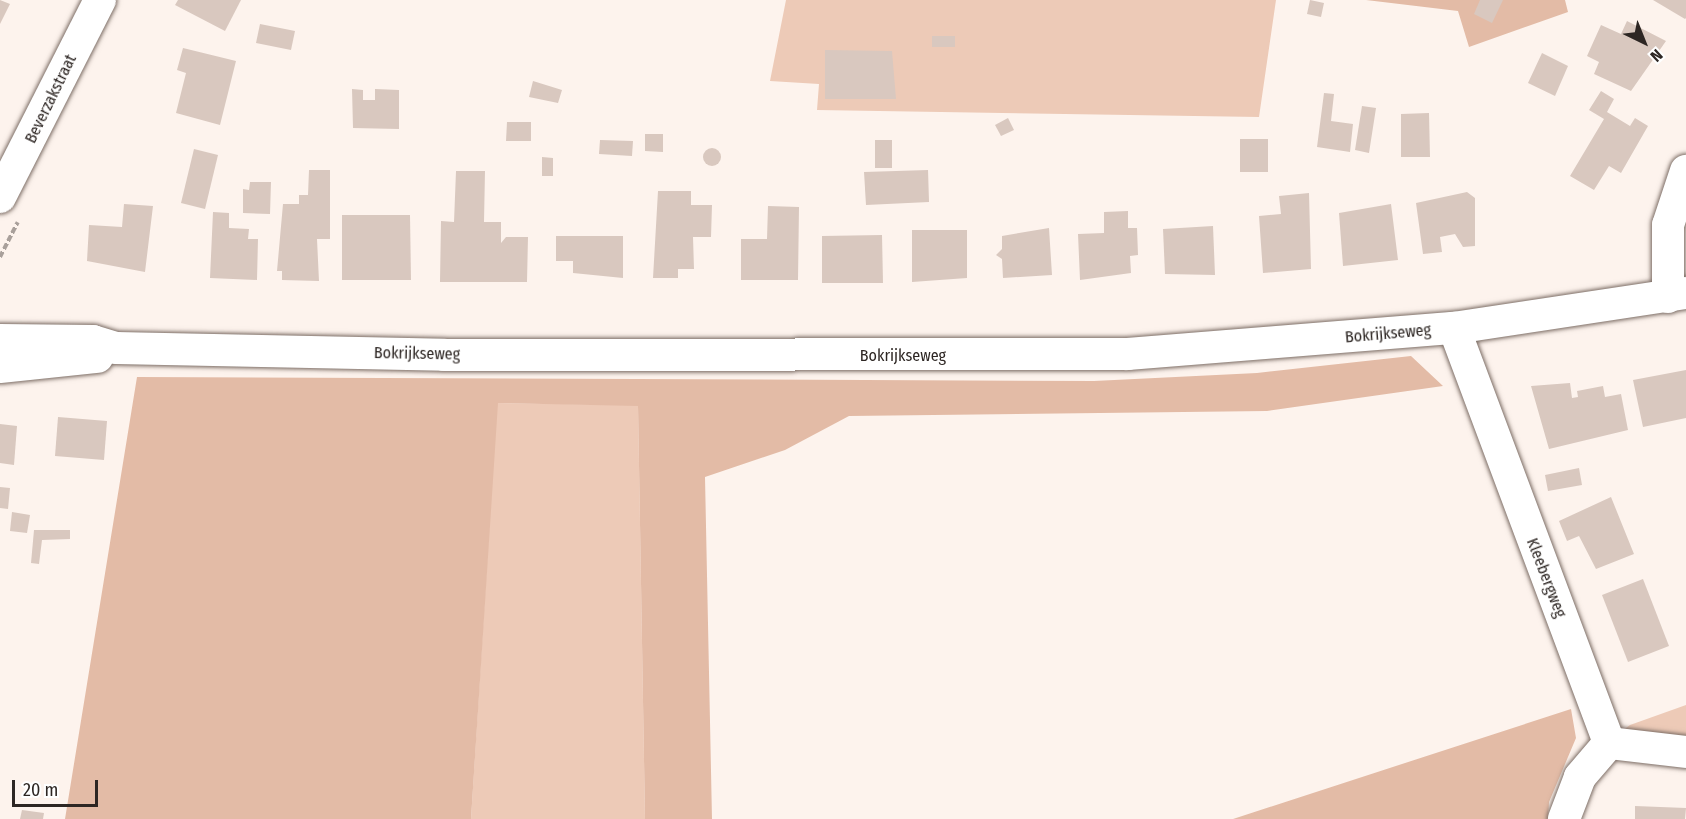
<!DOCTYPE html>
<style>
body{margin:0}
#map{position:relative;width:1686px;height:819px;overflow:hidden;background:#fdf3ed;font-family:"Fira Sans Condensed",sans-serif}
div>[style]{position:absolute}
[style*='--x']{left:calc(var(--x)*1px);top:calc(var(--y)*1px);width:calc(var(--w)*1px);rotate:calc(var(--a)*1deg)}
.green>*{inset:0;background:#edcab7}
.forest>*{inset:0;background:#e3bba6}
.building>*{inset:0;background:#d9c8bf}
.round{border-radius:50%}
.path>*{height:4px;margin-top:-2px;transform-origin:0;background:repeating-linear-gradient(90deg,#a9a09b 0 6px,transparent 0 9px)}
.roads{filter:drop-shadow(0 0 2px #7d6e66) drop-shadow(0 0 2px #7d6e66)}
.minor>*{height:32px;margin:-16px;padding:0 16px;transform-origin:16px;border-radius:16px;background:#fff}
span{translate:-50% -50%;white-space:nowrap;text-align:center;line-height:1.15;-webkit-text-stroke:4.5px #fff;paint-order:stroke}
.street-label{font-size:16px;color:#2d2623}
.north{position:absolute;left:1614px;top:12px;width:60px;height:60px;-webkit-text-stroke:4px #fff;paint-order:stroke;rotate:137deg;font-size:16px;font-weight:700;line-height:24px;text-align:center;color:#2d2623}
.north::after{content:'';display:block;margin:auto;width:21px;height:27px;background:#2d2623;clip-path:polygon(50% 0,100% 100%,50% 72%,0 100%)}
.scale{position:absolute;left:12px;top:780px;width:86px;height:27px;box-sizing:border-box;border:3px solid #2d2623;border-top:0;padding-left:8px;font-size:18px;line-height:21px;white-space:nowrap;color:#2d2623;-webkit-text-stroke:4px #fff;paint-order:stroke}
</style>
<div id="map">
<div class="green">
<i style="clip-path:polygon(786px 0,1276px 0,1259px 117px,817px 110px,819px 84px,770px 81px)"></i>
<i style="clip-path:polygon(497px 403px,638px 405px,645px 819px,471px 819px)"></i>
<i style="clip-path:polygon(1686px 705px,1686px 741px,1622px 731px,1630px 725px)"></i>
</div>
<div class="forest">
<i style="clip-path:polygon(1366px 0,1565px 0,1568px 12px,1469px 47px,1458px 11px)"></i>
<i style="clip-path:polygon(1411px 356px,1443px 386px,1267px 411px,849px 416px,785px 450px,705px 477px,712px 819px,645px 819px,638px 406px,498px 403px,471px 819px,65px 819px,137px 377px,1094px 381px,1257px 373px)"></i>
<i style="clip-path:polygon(1571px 709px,1576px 738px,1549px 802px,1548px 819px,1233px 819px)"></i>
</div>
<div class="building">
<i style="clip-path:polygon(0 0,10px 4px,0 24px)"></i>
<i style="clip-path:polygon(178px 0,241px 0,225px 31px,175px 5px)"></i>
<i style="clip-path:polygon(1310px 0,1324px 3px,1321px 17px,1307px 14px)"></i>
<i style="clip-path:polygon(1480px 0,1503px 0,1492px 23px,1474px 14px)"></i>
<i style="clip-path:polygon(1653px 0,1686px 0,1686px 18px,1685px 19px)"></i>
<i style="clip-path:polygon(1627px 21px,1666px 41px,1631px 91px,1594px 74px,1599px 62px,1587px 56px,1601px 25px,1621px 34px)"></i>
<i style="clip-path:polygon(260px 24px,295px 31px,291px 50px,256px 43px)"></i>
<i style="clip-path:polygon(932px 36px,955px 36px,955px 47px,932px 47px)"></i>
<i style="clip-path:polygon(183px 48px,236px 61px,220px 125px,176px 113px,186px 73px,177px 70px)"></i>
<i style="clip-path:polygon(825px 50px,892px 51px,896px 99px,825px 99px)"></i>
<i style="clip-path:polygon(1542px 53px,1568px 66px,1555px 96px,1528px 83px)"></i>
<i style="clip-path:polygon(533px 81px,562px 90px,558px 103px,529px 97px)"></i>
<i style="clip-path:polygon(352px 89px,363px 90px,363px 100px,375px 100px,375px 89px,399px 90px,399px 129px,353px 128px)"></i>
<i style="clip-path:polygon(1601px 91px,1614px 99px,1607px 112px,1630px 126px,1635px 118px,1648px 126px,1621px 173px,1609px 166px,1594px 190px,1570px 176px,1604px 119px,1589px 110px)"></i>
<i style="clip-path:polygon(1324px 93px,1334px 94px,1331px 121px,1353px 124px,1350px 152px,1317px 147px)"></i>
<i style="clip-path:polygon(1362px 106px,1376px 108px,1369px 153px,1355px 150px)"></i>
<i style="clip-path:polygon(1429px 113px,1430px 157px,1401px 157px,1401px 114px)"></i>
<i style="clip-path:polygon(1008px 118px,1014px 130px,1001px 136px,995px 125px)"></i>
<i style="clip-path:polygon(507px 122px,531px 122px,531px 141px,506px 141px)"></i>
<i style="clip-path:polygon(645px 134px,663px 134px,663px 152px,645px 151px)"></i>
<i style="clip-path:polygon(1240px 139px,1268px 139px,1268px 172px,1240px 172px)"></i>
<i style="clip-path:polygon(600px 140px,633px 141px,632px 156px,599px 154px)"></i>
<i style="clip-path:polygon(875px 140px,892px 140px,892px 168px,875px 168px)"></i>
<i class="round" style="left:703px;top:148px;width:18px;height:18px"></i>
<i style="clip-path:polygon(194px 149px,218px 155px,205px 209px,181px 203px)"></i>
<i style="clip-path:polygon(542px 157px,553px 158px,553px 176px,542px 176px)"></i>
<i style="clip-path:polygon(309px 170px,330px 170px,330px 239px,317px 239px,319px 281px,282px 280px,282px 271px,277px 271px,283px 204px,299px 204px,299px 195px,308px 195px)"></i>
<i style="clip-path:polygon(928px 170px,929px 202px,866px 205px,864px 172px)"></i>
<i style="clip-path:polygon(456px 171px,485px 171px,484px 222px,501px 222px,501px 243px,506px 237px,528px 237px,527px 282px,440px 282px,441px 221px,454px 222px)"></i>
<i style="clip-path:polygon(250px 182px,271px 182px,270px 214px,243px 213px,243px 189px,249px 190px)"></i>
<i style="clip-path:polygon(658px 191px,691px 191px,691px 205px,712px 205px,711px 237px,693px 237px,694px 269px,678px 269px,678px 278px,653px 278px)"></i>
<i style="clip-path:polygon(1467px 192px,1475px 198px,1475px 246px,1463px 247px,1455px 234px,1440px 237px,1442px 252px,1423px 254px,1416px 203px)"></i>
<i style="clip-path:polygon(1309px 193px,1311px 269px,1263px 273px,1259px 216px,1281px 214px,1279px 196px)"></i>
<i style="clip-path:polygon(124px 204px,153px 206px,145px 272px,87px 261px,89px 225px,122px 227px)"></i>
<i style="clip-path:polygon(1391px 204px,1398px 260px,1343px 266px,1339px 213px)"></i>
<i style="clip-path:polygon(768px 206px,799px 207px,798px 280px,741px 280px,741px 239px,767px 239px)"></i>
<i style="clip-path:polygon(1128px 211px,1128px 228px,1137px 228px,1138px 255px,1130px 256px,1131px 273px,1080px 280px,1078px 234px,1104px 233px,1104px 212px)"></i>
<i style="clip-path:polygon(213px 212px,229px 213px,229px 228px,249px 229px,248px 239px,258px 239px,257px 280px,210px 278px)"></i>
<i style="clip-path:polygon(342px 215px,410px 215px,411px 280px,342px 280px)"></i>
<i style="clip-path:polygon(1213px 226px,1215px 275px,1165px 274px,1163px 229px)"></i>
<i style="clip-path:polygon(1049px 228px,1052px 275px,1003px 278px,1002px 259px,996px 255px,1002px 249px,1002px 236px)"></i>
<i style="clip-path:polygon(912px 230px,967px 230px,967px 278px,912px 282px)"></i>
<i style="clip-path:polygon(882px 235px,883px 283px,822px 283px,822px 236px)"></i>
<i style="clip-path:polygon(556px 236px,623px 236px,623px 278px,573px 273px,573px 261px,556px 261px)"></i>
<i style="clip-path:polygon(1686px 370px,1686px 418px,1643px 427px,1633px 380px)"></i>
<i style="clip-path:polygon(1570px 383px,1572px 398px,1578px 397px,1577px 391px,1603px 386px,1605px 397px,1621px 394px,1628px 430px,1549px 449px,1531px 386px)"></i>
<i style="clip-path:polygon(58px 417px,107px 421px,104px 460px,55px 456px)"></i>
<i style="clip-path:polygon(0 424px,17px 426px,14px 465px,0 463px)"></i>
<i style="clip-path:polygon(1579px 468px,1582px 485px,1548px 491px,1545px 475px)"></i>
<i style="clip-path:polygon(0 487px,10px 488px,8px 509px,0 508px)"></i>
<i style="clip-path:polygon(1611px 497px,1634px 554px,1596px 569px,1579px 536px,1567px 541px,1559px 521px)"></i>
<i style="clip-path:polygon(12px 512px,30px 515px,27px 533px,10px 531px)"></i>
<i style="clip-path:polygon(34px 530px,70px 530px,70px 539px,42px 540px,39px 564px,31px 563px)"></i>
<i style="clip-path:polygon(1643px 579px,1669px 646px,1628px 662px,1602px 595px)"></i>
<i style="clip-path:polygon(1635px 806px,1686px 808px,1685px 819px,1635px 819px)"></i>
<i style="clip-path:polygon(22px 810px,44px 813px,43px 819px,20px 819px)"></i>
</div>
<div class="path">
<i style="--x:0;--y:257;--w:39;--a:-63"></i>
</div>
<div class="roads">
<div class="minor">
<i style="--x:0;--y:197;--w:221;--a:-63.1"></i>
<i style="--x:1668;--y:297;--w:72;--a:-90"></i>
<i style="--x:1668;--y:225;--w:57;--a:-71.6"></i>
<i style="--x:1454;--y:328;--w:443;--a:69.5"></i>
<i style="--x:1609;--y:743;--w:45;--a:130.5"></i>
<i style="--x:1580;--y:777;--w:45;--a:110.9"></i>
<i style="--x:0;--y:340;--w:93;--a:0.6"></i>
<i style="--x:93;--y:341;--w:24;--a:17"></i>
<i style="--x:116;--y:348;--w:328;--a:1.2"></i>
<i style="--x:444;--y:355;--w:684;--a:-0.08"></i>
<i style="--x:1128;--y:354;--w:327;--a:-4.6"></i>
<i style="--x:1454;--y:328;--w:235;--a:-8.6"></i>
<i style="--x:0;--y:367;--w:98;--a:-5.9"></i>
<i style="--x:1609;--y:743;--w:78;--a:6.7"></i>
</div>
</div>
<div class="street-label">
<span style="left:51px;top:99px;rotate:-64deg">Beverzakstraat</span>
<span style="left:1388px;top:334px;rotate:-5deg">Bokrijkseweg</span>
<span style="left:417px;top:354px;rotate:1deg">Bokrijkseweg</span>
<span style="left:903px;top:356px">Bokrijkseweg</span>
<span style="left:1546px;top:578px;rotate:69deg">Kleebergweg</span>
</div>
<div class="north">N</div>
<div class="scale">20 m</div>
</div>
